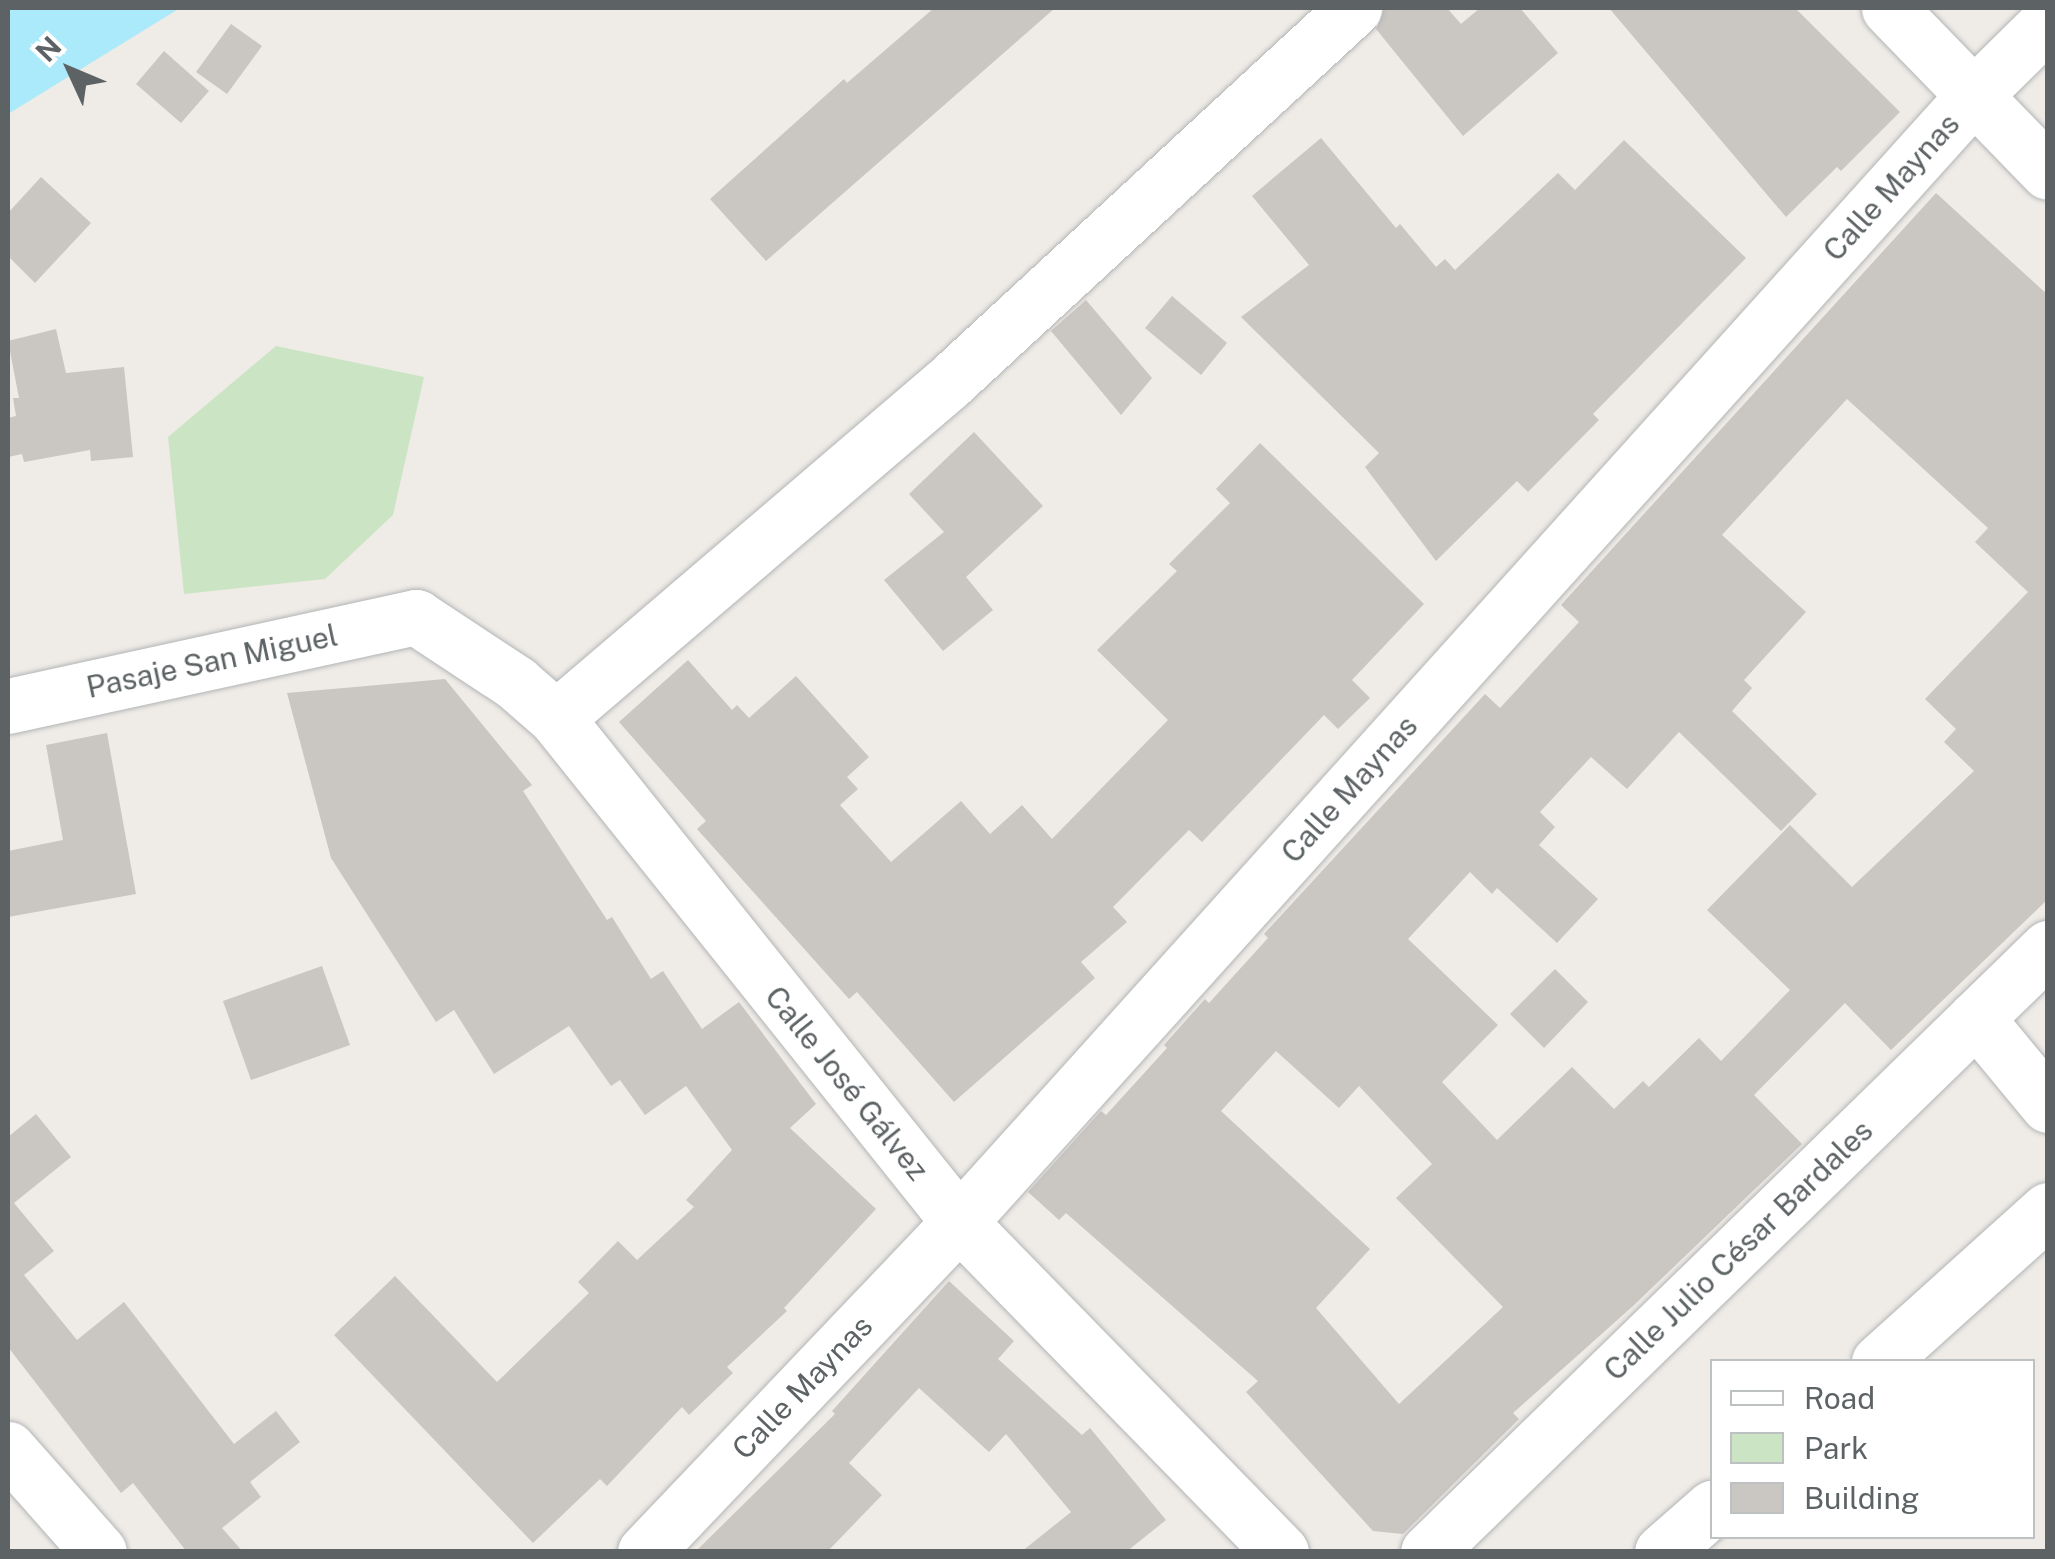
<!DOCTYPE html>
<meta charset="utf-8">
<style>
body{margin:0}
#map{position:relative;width:2055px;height:1559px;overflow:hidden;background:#efebe6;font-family:"Public Sans",sans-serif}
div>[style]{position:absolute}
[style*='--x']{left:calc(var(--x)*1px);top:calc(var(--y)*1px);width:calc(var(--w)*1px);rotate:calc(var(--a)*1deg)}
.green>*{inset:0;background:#cbe5c4}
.water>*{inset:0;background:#aaeafb}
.building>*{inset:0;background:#cac6c2}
.roads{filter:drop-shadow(0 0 2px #b1b5b7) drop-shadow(0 0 2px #b1b5b7)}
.minor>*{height:55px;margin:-27.5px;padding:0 27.5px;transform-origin:27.5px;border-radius:27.5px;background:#fff}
span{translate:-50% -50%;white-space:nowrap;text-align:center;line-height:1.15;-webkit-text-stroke:8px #fff;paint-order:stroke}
.street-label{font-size:30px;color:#5d6365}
.frame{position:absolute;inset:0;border:10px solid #5d6365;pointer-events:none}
.legend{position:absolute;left:1710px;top:1359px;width:325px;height:180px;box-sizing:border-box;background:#fff;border:2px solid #bec1c1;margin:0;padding:12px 18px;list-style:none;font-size:30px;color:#5d6365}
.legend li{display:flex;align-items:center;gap:20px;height:50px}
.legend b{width:50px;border:2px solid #bec1c1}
.north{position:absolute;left:20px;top:20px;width:100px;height:100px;-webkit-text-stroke:8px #fff;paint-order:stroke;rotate:314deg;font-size:28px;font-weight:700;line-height:40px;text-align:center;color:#5d6365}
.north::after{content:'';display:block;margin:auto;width:35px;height:45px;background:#5d6365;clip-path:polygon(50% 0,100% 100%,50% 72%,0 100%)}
</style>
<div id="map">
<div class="green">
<i style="clip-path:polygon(276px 346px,424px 377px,393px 515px,325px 579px,184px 594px,168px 437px)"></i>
</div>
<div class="water">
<i style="clip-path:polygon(8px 8px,180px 8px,8px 114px)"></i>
</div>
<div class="building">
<i style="clip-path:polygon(934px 8px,1055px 8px,766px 261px,710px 199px,844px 79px,847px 83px)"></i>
<i style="clip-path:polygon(1384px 8px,1447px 8px,1461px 24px,1480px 8px,1520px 8px,1558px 53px,1463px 136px,1376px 29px)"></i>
<i style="clip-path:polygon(1609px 8px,1795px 8px,1900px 112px,1841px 171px,1837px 167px,1786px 217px)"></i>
<i style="clip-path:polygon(231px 24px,262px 46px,227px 94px,196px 72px)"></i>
<i style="clip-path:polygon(164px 51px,209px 91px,181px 123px,136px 84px)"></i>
<i style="clip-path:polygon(1321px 138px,1396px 228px,1400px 224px,1436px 267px,1445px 259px,1455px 270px,1558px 173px,1575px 190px,1624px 140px,1746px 258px,1593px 414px,1599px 420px,1528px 492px,1517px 481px,1436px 561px,1365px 467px,1379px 453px,1241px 317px,1309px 265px,1252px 196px)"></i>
<i style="clip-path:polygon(41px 177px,91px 223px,35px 283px,8px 256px,8px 213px)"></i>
<i style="clip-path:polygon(evenodd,1936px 193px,2048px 295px,2048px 899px,1891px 1050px,1845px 1003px,1754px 1095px,1802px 1144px,1633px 1306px,1513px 1413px,1519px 1419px,1403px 1534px,1373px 1531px,1246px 1392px,1258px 1381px,1066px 1213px,1059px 1220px,1028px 1192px,1101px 1111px,1106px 1115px,1167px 1048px,1164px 1045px,1205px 999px,1209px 1003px,1268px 938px,1264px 934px,1485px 694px,1500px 708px,1579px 622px,1561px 605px,1936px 193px,1847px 399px,1988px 528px,1975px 542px,2028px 592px,1925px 699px,1956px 729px,1944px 742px,1974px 771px,1852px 887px,1790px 825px,1707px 910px,1790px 990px,1721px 1061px,1699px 1038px,1649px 1087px,1643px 1081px,1614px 1109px,1572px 1067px,1497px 1140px,1442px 1082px,1498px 1025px,1408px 939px,1470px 872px,1492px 894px,1497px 888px,1557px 943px,1598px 899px,1539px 845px,1555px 827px,1540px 812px,1591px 757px,1627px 789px,1679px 732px,1781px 831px,1817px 794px,1732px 711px,1752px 688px,1744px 680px,1806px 612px,1722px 535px,1847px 399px,1936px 193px,1276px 1051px,1339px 1108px,1359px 1086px,1432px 1164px,1396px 1198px,1503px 1307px,1399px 1404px,1316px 1308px,1370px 1249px,1221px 1111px,1276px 1051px)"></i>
<i style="clip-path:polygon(1172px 296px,1227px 343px,1201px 375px,1145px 328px)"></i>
<i style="clip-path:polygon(1086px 300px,1152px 378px,1121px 415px,1051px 331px)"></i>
<i style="clip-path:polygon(56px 329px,66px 373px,124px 367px,133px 457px,91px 461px,90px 450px,24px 462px,22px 454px,8px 457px,8px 418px,16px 416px,13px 398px,19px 398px,8px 341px)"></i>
<i style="clip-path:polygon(974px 432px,1043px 506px,966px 577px,993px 610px,943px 651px,884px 580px,944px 532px,909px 494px)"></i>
<i style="clip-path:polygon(1260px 443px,1424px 604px,1352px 680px,1370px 698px,1338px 729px,1324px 715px,1202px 842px,1189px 830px,1113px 907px,1127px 922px,1081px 962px,1095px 978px,954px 1102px,857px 992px,849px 999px,697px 829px,706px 821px,619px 722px,688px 660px,732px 710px,737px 705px,749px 718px,796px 676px,869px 757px,847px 777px,858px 789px,840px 805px,891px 862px,961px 801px,990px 834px,1022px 805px,1052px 839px,1168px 720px,1097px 650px,1177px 571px,1169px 564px,1230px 503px,1216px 489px)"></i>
<i style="clip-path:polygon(445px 679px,532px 785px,523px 791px,607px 920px,612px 917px,651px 979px,663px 971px,702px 1029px,739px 1002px,816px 1104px,790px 1128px,876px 1209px,784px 1308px,787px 1311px,727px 1367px,733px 1373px,689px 1415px,682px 1407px,607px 1486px,600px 1479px,533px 1543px,334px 1335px,395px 1276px,497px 1382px,589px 1293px,578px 1282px,618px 1241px,637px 1260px,694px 1207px,686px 1200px,732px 1150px,686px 1086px,645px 1115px,620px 1080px,611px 1086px,569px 1026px,494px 1074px,454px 1010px,436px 1022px,331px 858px,287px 693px)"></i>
<i style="clip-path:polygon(107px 733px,136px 894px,8px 917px,8px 851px,63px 840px,46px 745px)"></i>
<i style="clip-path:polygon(322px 966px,350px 1045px,251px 1080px,223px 1001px)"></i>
<i style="clip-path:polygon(1555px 969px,1588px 1002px,1544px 1048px,1510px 1014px)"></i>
<i style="clip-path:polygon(36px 1114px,71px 1157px,14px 1203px,54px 1251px,24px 1275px,77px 1340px,124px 1302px,234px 1444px,276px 1411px,300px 1442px,250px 1482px,261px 1497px,222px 1528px,243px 1552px,187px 1552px,133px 1483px,121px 1493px,8px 1347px,8px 1137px)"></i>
<i style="clip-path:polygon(949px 1281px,1014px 1341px,998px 1359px,1082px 1435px,1090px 1428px,1166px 1520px,1126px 1552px,1021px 1552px,1071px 1512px,1006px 1434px,989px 1452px,919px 1388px,849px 1463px,882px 1495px,827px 1552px,695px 1552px,835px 1414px,832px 1411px)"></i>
</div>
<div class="roads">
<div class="minor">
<i style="--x:1889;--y:8;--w:228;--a:45.9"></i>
<i style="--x:8;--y:706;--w:418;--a:-12.3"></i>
<i style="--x:416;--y:617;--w:120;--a:33.4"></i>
<i style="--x:516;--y:683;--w:53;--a:41.2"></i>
<i style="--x:556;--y:718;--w:645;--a:51.35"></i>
<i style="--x:959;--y:1222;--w:461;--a:45.7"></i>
<i style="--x:556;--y:718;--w:516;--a:-40.52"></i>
<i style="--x:948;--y:383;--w:553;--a:-42.73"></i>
<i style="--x:1976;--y:1018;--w:113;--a:50.4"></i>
<i style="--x:1879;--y:1362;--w:227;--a:-42"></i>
<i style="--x:8;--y:1449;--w:137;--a:48.5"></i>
<i style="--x:645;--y:1552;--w:456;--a:-46.4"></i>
<i style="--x:959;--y:1222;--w:1518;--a:-47.99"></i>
<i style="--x:1975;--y:94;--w:103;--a:-44.6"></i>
<i style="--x:1428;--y:1552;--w:866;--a:-44.25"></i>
<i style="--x:1662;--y:1552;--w:67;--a:-41.3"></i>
</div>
</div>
<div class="street-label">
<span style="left:1891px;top:187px;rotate:-48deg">Calle Maynas</span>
<span style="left:212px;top:661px;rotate:-12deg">Pasaje San Miguel</span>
<span style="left:1349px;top:789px;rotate:-48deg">Calle Maynas</span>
<span style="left:847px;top:1083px;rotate:51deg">Calle José Gálvez</span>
<span style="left:1738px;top:1250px;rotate:-44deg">Calle Julio César Bardales</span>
<span style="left:802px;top:1387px;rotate:-46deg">Calle Maynas</span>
</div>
<div class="frame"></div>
<ul class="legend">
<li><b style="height:12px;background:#fff"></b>Road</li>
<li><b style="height:28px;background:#cbe5c4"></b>Park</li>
<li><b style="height:28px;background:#cac6c2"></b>Building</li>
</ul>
<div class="north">N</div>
</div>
